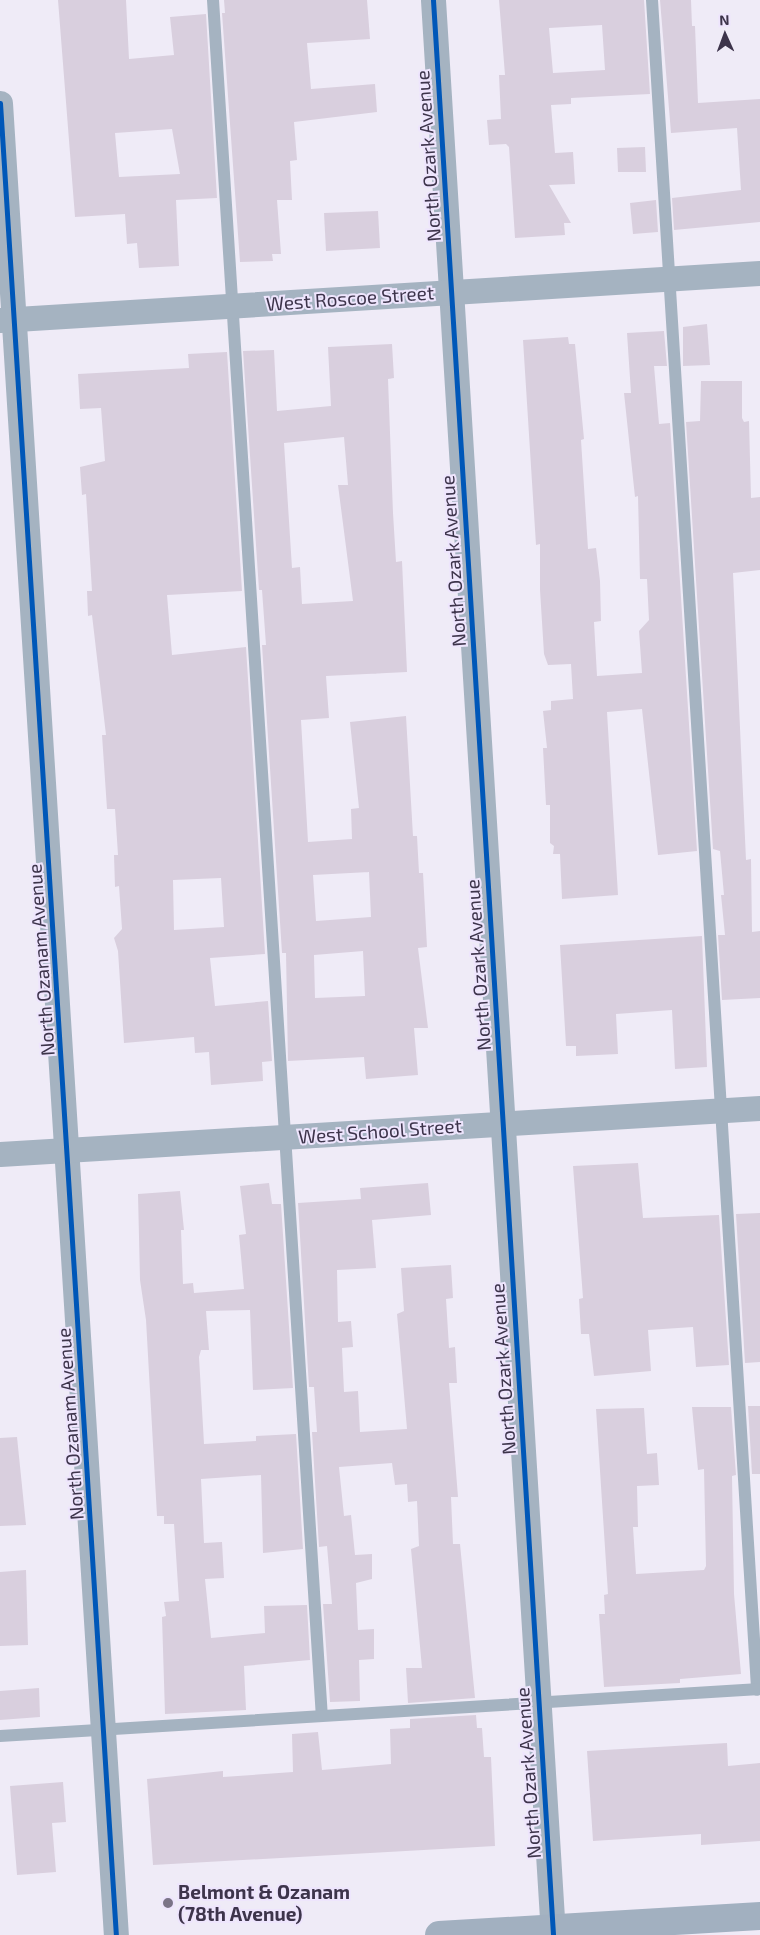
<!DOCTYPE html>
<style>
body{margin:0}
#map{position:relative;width:760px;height:1935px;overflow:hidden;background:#efebf7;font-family:"Exo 2",sans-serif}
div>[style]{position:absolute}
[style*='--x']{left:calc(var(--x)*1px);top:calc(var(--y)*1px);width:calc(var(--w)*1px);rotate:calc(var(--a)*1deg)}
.building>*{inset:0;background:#d9cfde}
.lane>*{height:12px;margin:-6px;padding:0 6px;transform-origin:6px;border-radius:6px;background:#a5b3c1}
.street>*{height:25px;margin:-12.5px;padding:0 12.5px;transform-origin:12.5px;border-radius:12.5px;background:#a5b3c1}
.secondary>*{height:28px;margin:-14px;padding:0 14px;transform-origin:14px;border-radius:14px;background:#a2b0c0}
.cycleway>*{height:5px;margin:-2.5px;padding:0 2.5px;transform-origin:2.5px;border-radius:2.5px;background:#0057b8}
.dots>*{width:14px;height:14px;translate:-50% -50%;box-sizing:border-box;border:2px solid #eee5fd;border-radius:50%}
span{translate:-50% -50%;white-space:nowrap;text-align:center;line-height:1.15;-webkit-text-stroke:4px #eee5fd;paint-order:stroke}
.street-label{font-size:19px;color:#3d344b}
.poi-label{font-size:19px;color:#3d344b;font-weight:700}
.left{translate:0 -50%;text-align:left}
.north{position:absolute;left:700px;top:10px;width:50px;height:50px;-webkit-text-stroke:4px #eee5fd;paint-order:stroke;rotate:358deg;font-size:14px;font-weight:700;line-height:20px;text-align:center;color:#3d344b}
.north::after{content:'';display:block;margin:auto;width:18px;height:22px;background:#3d344b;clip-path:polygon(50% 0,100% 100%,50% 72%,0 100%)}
</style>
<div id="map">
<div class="building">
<i style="clip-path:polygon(evenodd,58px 0,126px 0,129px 59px,174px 55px,170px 17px,206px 14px,217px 198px,176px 200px,179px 266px,139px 268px,137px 243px,127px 244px,125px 214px,75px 217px,58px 0,172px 129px,180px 174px,119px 177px,115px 133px,172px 129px)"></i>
<i style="clip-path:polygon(224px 0,367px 0,370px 39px,307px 43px,311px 89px,375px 84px,377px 112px,294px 122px,297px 160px,290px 161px,292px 200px,277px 200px,281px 254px,272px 254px,273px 261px,240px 262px,222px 13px,225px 13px)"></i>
<i style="clip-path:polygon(evenodd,499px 0,644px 0,650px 94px,571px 98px,571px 104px,551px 105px,555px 153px,573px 152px,575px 184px,549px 185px,571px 223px,564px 223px,565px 235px,515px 238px,509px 147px,506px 144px,489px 145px,487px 120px,501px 119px,499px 75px,505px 75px,499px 0,602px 25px,605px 70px,553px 73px,549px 28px,602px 25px)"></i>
<i style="clip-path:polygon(660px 0,691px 0,692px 26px,695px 26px,698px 103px,760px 99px,760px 222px,674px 230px,672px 198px,741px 190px,737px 128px,671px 133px)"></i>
<i style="clip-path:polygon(645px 147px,646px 172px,618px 172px,617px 148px)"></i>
<i style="clip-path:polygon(656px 200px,658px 232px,633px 234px,630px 203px)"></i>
<i style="clip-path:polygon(378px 211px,380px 248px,326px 251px,324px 213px)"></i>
<i style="clip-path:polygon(707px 324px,710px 365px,683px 366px,683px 327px)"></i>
<i style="clip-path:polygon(664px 331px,667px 366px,654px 366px,659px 424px,670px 423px,697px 851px,658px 855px,642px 709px,607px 712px,618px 895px,562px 899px,560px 854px,553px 854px,554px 846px,550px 843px,550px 805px,546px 805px,543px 748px,547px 748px,543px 711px,551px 710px,551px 701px,573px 699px,571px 664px,548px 665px,544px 654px,540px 590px,540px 544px,536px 545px,523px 340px,568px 337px,569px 344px,575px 344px,584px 439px,581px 440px,588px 549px,596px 548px,600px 581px,601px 621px,594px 622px,597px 676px,642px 673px,639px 631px,649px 620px,647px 579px,640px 579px,638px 496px,635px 497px,624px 393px,631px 393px,627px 333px)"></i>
<i style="clip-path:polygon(evenodd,392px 344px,394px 378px,388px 379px,393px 513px,396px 562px,402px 561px,407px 672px,326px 676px,329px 718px,301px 720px,308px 842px,352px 839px,351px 809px,359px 808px,350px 722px,406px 716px,413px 836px,417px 836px,419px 873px,423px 873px,427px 947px,418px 948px,428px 1028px,414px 1028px,418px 1075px,366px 1079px,364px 1057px,288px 1061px,286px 953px,282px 953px,262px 645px,266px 645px,262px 590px,259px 590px,243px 351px,274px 350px,277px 411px,331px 406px,328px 347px,392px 344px,344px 437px,348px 485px,338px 485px,353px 601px,302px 604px,300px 567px,292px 568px,284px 443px,344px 437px,392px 344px,369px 872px,371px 917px,316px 921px,313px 875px,369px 872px,392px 344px,363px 951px,365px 996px,315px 998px,314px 955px,363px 951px)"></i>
<i style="clip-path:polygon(evenodd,227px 352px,242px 591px,167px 595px,172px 655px,246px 647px,265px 954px,210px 958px,215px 1006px,268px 1001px,272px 1061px,262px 1062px,263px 1081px,211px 1085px,209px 1052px,195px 1053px,194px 1037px,124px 1043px,118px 951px,114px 938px,122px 929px,119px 886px,115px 887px,114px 855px,118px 855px,115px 809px,107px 809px,102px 735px,106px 735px,92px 615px,88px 616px,87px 591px,92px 591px,86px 494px,82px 495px,80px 467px,105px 461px,101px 408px,80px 409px,78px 374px,189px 368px,188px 354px,227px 352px,221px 878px,224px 927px,174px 930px,173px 880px,221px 878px)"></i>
<i style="clip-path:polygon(701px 381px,742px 381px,742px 418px,744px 422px,749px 421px,751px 498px,760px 497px,760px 570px,733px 573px,746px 860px,751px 859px,752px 932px,760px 931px,760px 998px,722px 1000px,718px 935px,725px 935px,721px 895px,724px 895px,720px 851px,713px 849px,686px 422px,700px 421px)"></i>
<i style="clip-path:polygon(702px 936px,707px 1067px,675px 1069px,672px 1010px,616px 1014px,618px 1054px,576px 1056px,576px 1046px,566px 1046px,560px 945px)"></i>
<i style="clip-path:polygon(638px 1163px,643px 1218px,719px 1215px,729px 1365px,696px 1367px,693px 1327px,648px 1330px,651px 1371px,594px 1376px,589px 1334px,581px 1334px,579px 1299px,583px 1298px,573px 1166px)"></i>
<i style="clip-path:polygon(269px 1183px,272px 1204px,281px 1204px,293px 1388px,253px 1390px,250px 1310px,206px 1311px,209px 1350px,201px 1350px,199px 1357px,204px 1444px,256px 1441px,256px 1436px,296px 1434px,303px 1549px,263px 1553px,261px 1475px,201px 1479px,204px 1543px,222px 1542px,224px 1578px,205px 1579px,211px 1638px,265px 1633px,264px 1606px,307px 1605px,310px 1660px,244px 1666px,246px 1710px,165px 1714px,162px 1617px,166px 1616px,164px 1602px,179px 1601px,174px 1524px,164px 1524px,164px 1516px,157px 1516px,146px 1320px,140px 1280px,138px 1194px,180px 1191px,184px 1230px,181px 1230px,183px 1284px,193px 1283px,194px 1293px,244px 1289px,239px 1235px,246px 1234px,240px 1186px)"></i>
<i style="clip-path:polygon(428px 1183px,431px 1215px,372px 1220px,376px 1268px,337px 1270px,338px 1322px,351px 1321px,353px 1347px,342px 1348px,344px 1392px,358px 1391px,360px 1432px,407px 1429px,397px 1314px,404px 1311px,401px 1268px,451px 1265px,453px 1298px,446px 1299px,449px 1348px,455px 1347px,457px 1383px,449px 1383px,458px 1497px,451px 1497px,453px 1544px,460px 1544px,475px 1698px,408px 1703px,406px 1668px,422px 1668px,411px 1549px,419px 1546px,417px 1501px,408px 1502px,407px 1484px,395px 1485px,392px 1463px,339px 1467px,344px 1516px,351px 1515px,355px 1555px,372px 1554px,372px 1579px,356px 1583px,358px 1630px,374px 1629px,374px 1659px,359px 1660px,360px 1701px,330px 1702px,323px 1604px,332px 1604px,327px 1546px,319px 1547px,312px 1432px,317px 1432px,314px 1387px,309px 1387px,298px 1203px,361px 1199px,360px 1188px)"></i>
<i style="clip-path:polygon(760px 1213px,760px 1362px,745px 1363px,736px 1214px)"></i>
<i style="clip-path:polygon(748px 1406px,760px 1406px,760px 1474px,752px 1474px)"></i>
<i style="clip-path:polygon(692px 1407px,731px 1407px,736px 1475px,732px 1476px,734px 1594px,741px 1674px,680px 1679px,680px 1683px,604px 1687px,599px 1614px,605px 1614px,604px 1595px,608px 1594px,596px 1409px,644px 1408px,647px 1454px,657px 1453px,659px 1485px,637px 1486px,638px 1527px,633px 1527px,636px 1574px,704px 1570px,706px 1566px,704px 1469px,698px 1470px)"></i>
<i style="clip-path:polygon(17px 1437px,26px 1525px,0 1526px,0 1438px)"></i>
<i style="clip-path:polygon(26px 1570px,28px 1645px,0 1646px,0 1572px)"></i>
<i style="clip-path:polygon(39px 1688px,40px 1717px,0 1720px,0 1691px)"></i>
<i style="clip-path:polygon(476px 1715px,477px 1728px,482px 1728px,484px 1757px,491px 1757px,495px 1846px,153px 1865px,147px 1779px,223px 1771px,223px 1777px,293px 1772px,292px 1734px,318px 1732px,322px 1770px,391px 1764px,390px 1729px,410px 1728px,410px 1719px)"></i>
<i style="clip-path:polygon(727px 1743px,728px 1766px,760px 1763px,760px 1841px,701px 1845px,701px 1834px,593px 1841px,587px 1751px)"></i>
<i style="clip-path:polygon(63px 1782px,66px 1822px,52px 1823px,56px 1872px,17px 1875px,10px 1786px)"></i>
</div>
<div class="lane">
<i style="--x:213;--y:0;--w:1719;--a:86.37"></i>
<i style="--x:652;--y:0;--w:1693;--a:86.44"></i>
<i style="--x:0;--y:1736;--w:761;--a:-3.54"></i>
</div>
<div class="street">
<i style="--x:433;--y:0;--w:1939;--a:86.45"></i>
<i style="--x:0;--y:103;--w:1836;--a:86.38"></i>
<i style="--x:0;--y:320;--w:761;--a:-3.54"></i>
<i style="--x:0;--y:1154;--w:761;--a:-3.46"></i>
</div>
<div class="secondary">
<i style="--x:439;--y:1935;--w:322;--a:-3.4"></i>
</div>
<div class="cycleway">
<i style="--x:433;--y:0;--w:1939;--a:86.45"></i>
<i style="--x:0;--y:103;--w:1836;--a:86.38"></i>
</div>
<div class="dots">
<i style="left:168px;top:1903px;background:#7b7487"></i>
</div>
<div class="street-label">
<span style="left:428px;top:156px;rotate:-94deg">North Ozark Avenue</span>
<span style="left:350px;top:298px;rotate:-4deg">West Roscoe Street</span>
<span style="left:453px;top:561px;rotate:-94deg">North Ozark Avenue</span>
<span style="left:41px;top:960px;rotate:-94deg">North Ozanam Avenue</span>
<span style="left:478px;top:965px;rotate:-94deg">North Ozark Avenue</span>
<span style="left:380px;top:1131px;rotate:-4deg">West School Street</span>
<span style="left:503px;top:1369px;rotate:-94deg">North Ozark Avenue</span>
<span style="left:70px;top:1424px;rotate:-94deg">North Ozanam Avenue</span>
<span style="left:528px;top:1773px;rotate:-94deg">North Ozark Avenue</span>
</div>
<div class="poi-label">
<span class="left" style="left:178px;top:1903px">Belmont &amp; Ozanam<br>(78th Avenue)</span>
</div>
<div class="north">N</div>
</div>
